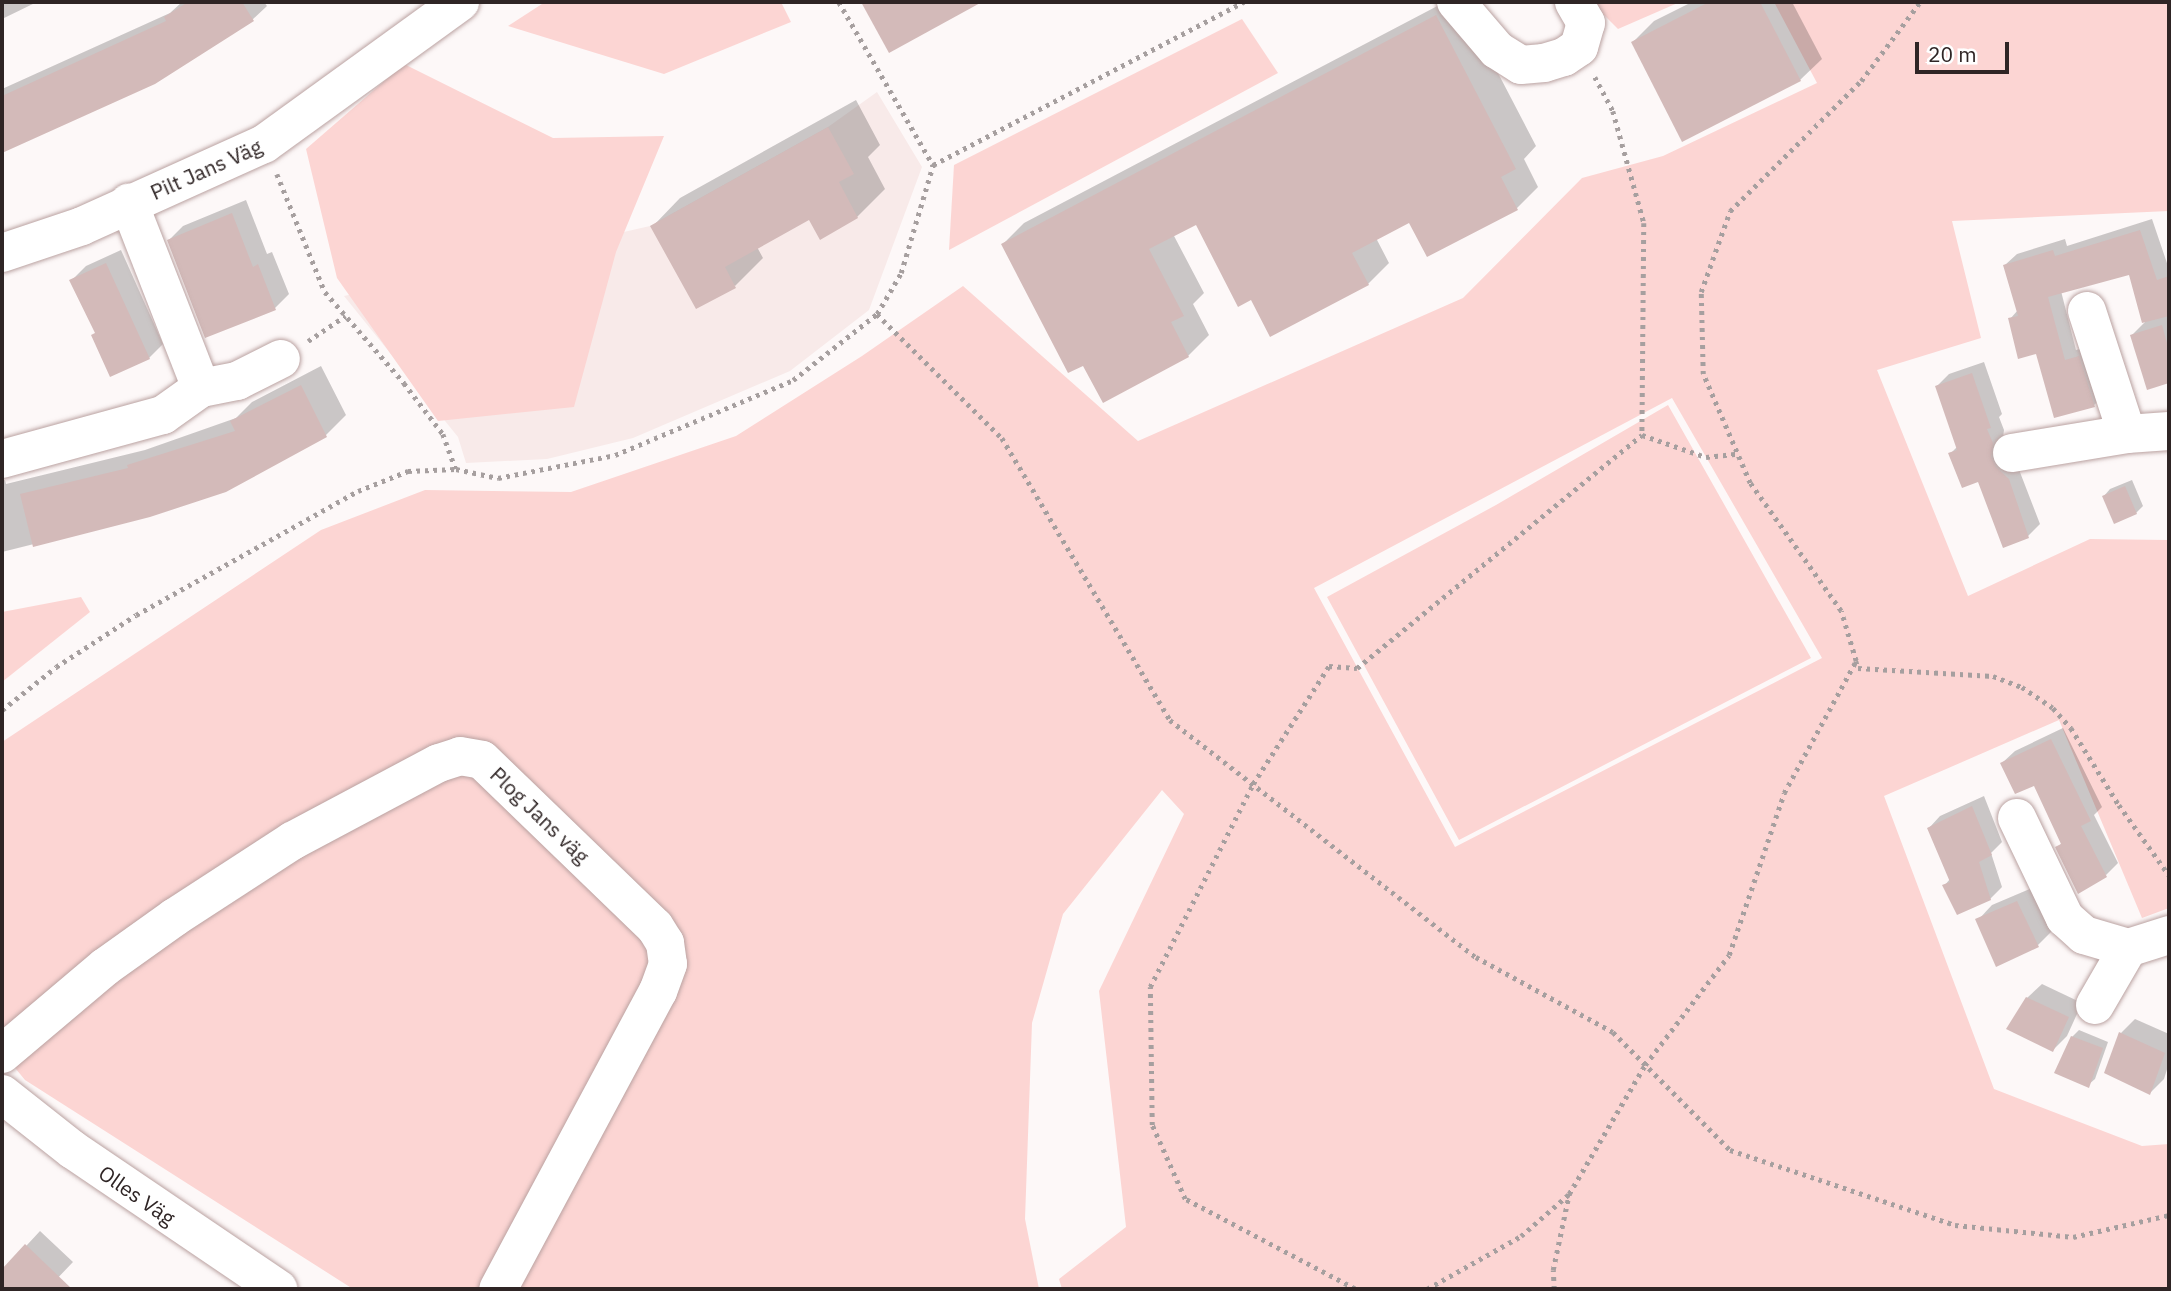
<!DOCTYPE html>
<meta charset="utf-8">
<style>
body{margin:0}
#map{position:relative;width:2171px;height:1291px;overflow:hidden;background:#fdf8f8;font-family:"IBM Plex Sans",sans-serif}
div>[style]{position:absolute}
[style*='--x']{left:calc(var(--x)*1px);top:calc(var(--y)*1px);width:calc(var(--w)*1px);rotate:calc(var(--a)*1deg)}
.built>*{inset:0;background:#f8eae9}
.green>*{inset:0;background:#fcd5d3}
.shadow>*{inset:0;background:#0003}
.building>*{inset:0;background:#d3bab9}
.path>*{height:4.5px;margin-top:-2.25px;transform-origin:0;background:repeating-linear-gradient(90deg,#a69f9f 0 3.5px,transparent 0 8.5px)}
.roads{filter:drop-shadow(0 0 2px #baa2a1) drop-shadow(0 0 2px #baa2a1)}
.minor>*{height:38px;margin:-19px;padding:0 19px;transform-origin:19px;border-radius:19px;background:#fff}
span{translate:-50% -50%;white-space:nowrap;text-align:center;line-height:1.15;-webkit-text-stroke:6px #fff;paint-order:stroke}
.street-label{font-size:21px;color:#2f2525}
.frame{position:absolute;inset:0;border:4px solid #2f2525;pointer-events:none}
.scale{position:absolute;left:1915px;top:42px;width:94px;height:32px;box-sizing:border-box;border:4px solid #2f2525;border-top:0;padding-left:9px;font-size:21px;line-height:24px;white-space:nowrap;color:#2f2525;-webkit-text-stroke:5px #fff;paint-order:stroke}
</style>
<div id="map">
<div class="built">
<i style="clip-path:polygon(877px 92px,922px 167px,869px 310px,790px 371px,633px 438px,547px 459px,466px 463px,458px 437px,344px 296px,650px 226px,828px 127px)"></i>
</div>
<div class="green">
<i style="clip-path:polygon(545px 2px,781px 2px,791px 22px,664px 74px,508px 26px)"></i>
<i style="clip-path:polygon(1591px 2px,1680px 2px,1618px 29px)"></i>
<i style="clip-path:polygon(evenodd,1774px 2px,2169px 2px,2169px 211px,1952px 221px,1981px 338px,1877px 370px,1968px 596px,2090px 539px,2168px 540px,2169px 908px,2142px 918px,2059px 720px,1884px 796px,1994px 1089px,2142px 1146px,2169px 1144px,2169px 1289px,1062px 1289px,1059px 1279px,1126px 1227px,1099px 991px,1184px 814px,1162px 790px,1063px 914px,1032px 1023px,1025px 1219px,1039px 1289px,353px 1289px,25px 1080px,2px 1052px,2px 742px,321px 530px,425px 490px,571px 492px,736px 436px,862px 356px,963px 286px,1138px 441px,1463px 298px,1582px 178px,1663px 156px,1817px 83px,1774px 2px,1672px 398px,1822px 658px,1455px 847px,1314px 588px,1672px 398px)"></i>
<i style="clip-path:polygon(1242px 19px,1278px 73px,949px 250px,954px 165px)"></i>
<i style="clip-path:polygon(404px 64px,553px 138px,664px 136px,616px 252px,574px 407px,438px 421px,337px 278px,306px 149px)"></i>
<i style="clip-path:polygon(1668px 405px,1811px 658px,1459px 840px,1327px 597px,1496px 505px)"></i>
<i style="clip-path:polygon(81px 597px,90px 612px,2px 682px,2px 612px)"></i>
</div>
<div class="shadow">
<i style="clip-path:polygon(2px 2px,37px 2px,2px 19px)"></i>
<i style="clip-path:polygon(182px 2px,264px 2px,267px 6px,252px 20px,155px 83px,2px 151px,2px 89px,170px 13px)"></i>
<i style="clip-path:polygon(863px 2px,979px 2px,889px 51px)"></i>
<i style="clip-path:polygon(1445px 2px,1461px 2px,1536px 146px,1524px 159px,1538px 187px,1517px 208px,1428px 255px,1410px 221px,1376px 238px,1389px 263px,1368px 284px,1196px 222px,1173px 234px,1204px 293px,1193px 304px,1209px 335px,1188px 356px,1084px 363px,1003px 244px,1024px 223px)"></i>
<i style="clip-path:polygon(1692px 2px,1792px 2px,1822px 59px,1800px 80px,1633px 42px,1654px 21px)"></i>
<i style="clip-path:polygon(856px 100px,880px 145px,868px 157px,885px 189px,857px 217px,809px 218px,757px 247px,763px 258px,735px 286px,653px 226px,680px 198px)"></i>
<i style="clip-path:polygon(246px 200px,267px 254px,272px 252px,289px 294px,275px 308px,169px 240px,183px 226px)"></i>
<i style="clip-path:polygon(2152px 219px,2169px 269px,2169px 313px,2141px 311px,2130px 273px,2061px 291px,2076px 350px,2090px 346px,2106px 394px,2094px 405px,2038px 352px,2010px 319px,2018px 310px,2005px 265px,2017px 254px,2065px 239px,2067px 246px)"></i>
<i style="clip-path:polygon(121px 250px,163px 344px,149px 358px,96px 332px,72px 280px,86px 266px)"></i>
<i style="clip-path:polygon(2169px 314px,2169px 381px,2148px 388px,2132px 335px,2146px 321px)"></i>
<i style="clip-path:polygon(1984px 362px,2002px 414px,1999px 417px,2004px 430px,2002px 444px,2018px 467px,2040px 524px,2028px 536px,1979px 480px,1950px 454px,1958px 446px,1937px 386px,1949px 374px)"></i>
<i style="clip-path:polygon(321px 366px,346px 415px,326px 435px,150px 515px,2px 552px,2px 481px,5px 480px,6px 484px,145px 450px,236px 418px,252px 402px)"></i>
<i style="clip-path:polygon(2132px 480px,2143px 506px,2136px 513px,2104px 496px,2110px 489px)"></i>
<i style="clip-path:polygon(2063px 728px,2102px 807px,2094px 815px,2118px 863px,2106px 875px,2057px 848px,2063px 842px,2034px 783px,2002px 763px,2015px 751px)"></i>
<i style="clip-path:polygon(1984px 796px,2002px 842px,1991px 853px,2002px 887px,1990px 899px,1944px 886px,1950px 879px,1929px 828px,1940px 816px)"></i>
<i style="clip-path:polygon(2032px 888px,2052px 931px,2038px 945px,1978px 920px,1992px 905px)"></i>
<i style="clip-path:polygon(2042px 984px,2082px 1003px,2067px 1036px,2053px 1050px,2027px 998px)"></i>
<i style="clip-path:polygon(2135px 1019px,2169px 1034px,2169px 1063px,2164px 1079px,2150px 1093px,2121px 1033px)"></i>
<i style="clip-path:polygon(2079px 1030px,2108px 1042px,2095px 1079px,2088px 1085px,2072px 1037px)"></i>
<i style="clip-path:polygon(40px 1231px,73px 1262px,52px 1284px,57px 1289px,2px 1289px,2px 1272px)"></i>
</div>
<div class="building">
<i style="clip-path:polygon(188px 2px,242px 2px,254px 21px,155px 84px,2px 153px,2px 96px,166px 21px,164px 17px)"></i>
<i style="clip-path:polygon(861px 2px,982px 2px,889px 53px)"></i>
<i style="clip-path:polygon(1709px 2px,1760px 2px,1801px 81px,1682px 142px,1631px 42px)"></i>
<i style="clip-path:polygon(1436px 15px,1516px 169px,1501px 177px,1518px 210px,1427px 257px,1409px 223px,1352px 253px,1369px 285px,1270px 337px,1251px 300px,1238px 307px,1196px 225px,1149px 249px,1184px 316px,1171px 322px,1189px 357px,1103px 403px,1083px 366px,1068px 373px,1001px 244px)"></i>
<i style="clip-path:polygon(828px 127px,854px 174px,839px 182px,858px 218px,820px 240px,809px 220px,725px 267px,736px 288px,696px 309px,650px 226px)"></i>
<i style="clip-path:polygon(232px 213px,253px 267px,258px 264px,276px 310px,205px 338px,167px 240px)"></i>
<i style="clip-path:polygon(2140px 230px,2157px 280px,2169px 276px,2169px 316px,2142px 323px,2129px 275px,2048px 297px,2065px 360px,2079px 356px,2095px 407px,2054px 418px,2036px 354px,2018px 359px,2008px 318px,2018px 316px,2003px 265px,2053px 250px,2055px 256px)"></i>
<i style="clip-path:polygon(106px 263px,150px 359px,110px 377px,91px 335px,95px 333px,69px 280px)"></i>
<i style="clip-path:polygon(2162px 325px,2169px 350px,2169px 383px,2147px 390px,2130px 335px)"></i>
<i style="clip-path:polygon(1972px 373px,1991px 428px,1987px 429px,1993px 443px,1991px 457px,1996px 467px,2009px 479px,2029px 538px,2003px 548px,1978px 482px,1962px 488px,1948px 453px,1957px 450px,1935px 386px)"></i>
<i style="clip-path:polygon(301px 385px,327px 437px,226px 492px,150px 517px,33px 547px,20px 494px,128px 468px,127px 465px,235px 431px,230px 421px)"></i>
<i style="clip-path:polygon(2125px 486px,2137px 514px,2114px 524px,2102px 496px)"></i>
<i style="clip-path:polygon(2051px 739px,2091px 821px,2081px 826px,2107px 877px,2078px 894px,2055px 847px,2061px 844px,2034px 786px,2015px 794px,2000px 763px)"></i>
<i style="clip-path:polygon(1972px 806px,1992px 855px,1979px 862px,1991px 900px,1957px 915px,1942px 885px,1950px 882px,1927px 828px)"></i>
<i style="clip-path:polygon(2017px 901px,2039px 947px,1996px 967px,1975px 919px)"></i>
<i style="clip-path:polygon(2026px 997px,2069px 1017px,2053px 1052px,2006px 1029px)"></i>
<i style="clip-path:polygon(2119px 1032px,2165px 1053px,2150px 1095px,2104px 1073px)"></i>
<i style="clip-path:polygon(2071px 1036px,2103px 1048px,2089px 1088px,2054px 1073px)"></i>
<i style="clip-path:polygon(25px 1244px,72px 1289px,2px 1289px,2px 1269px)"></i>
</div>
<div class="path">
<i style="--x:839;--y:2;--w:188;--a:60"></i>
<i style="--x:1595;--y:77;--w:38;--a:62"></i>
<i style="--x:1613;--y:111;--w:116;--a:74.5"></i>
<i style="--x:1644;--y:223;--w:212;--a:90.5"></i>
<i style="--x:277;--y:174;--w:127;--a:67.9"></i>
<i style="--x:325;--y:292;--w:121;--a:49"></i>
<i style="--x:404;--y:383;--w:64;--a:52.6"></i>
<i style="--x:443;--y:434;--w:37;--a:70"></i>
<i style="--x:877;--y:314;--w:176;--a:44.8"></i>
<i style="--x:1002;--y:438;--w:328;--a:59.2"></i>
<i style="--x:1170;--y:720;--w:387;--a:37.8"></i>
<i style="--x:1476;--y:957;--w:156;--a:28.7"></i>
<i style="--x:1613;--y:1032;--w:166;--a:45.2"></i>
<i style="--x:1730;--y:1150;--w:237;--a:18.4"></i>
<i style="--x:1955;--y:1225;--w:119;--a:5.8"></i>
<i style="--x:2073;--y:1237;--w:98;--a:-12.9"></i>
<i style="--x:308;--y:341;--w:45;--a:-34"></i>
<i style="--x:1642;--y:435;--w:68;--a:19"></i>
<i style="--x:1706;--y:457;--w:31;--a:-6"></i>
<i style="--x:1856;--y:661;--w:7;--a:74"></i>
<i style="--x:1858;--y:668;--w:135;--a:3.4"></i>
<i style="--x:1993;--y:676;--w:31;--a:21"></i>
<i style="--x:2022;--y:687;--w:37;--a:34"></i>
<i style="--x:2053;--y:708;--w:27;--a:48"></i>
<i style="--x:2071;--y:728;--w:91;--a:58.1"></i>
<i style="--x:2119;--y:805;--w:86;--a:54.5"></i>
<i style="--x:2;--y:710;--w:69;--a:-38.5"></i>
<i style="--x:56;--y:667;--w:95;--a:-33"></i>
<i style="--x:136;--y:615;--w:254;--a:-29.2"></i>
<i style="--x:358;--y:491;--w:54;--a:-21.8"></i>
<i style="--x:408;--y:471;--w:48;--a:-2.4"></i>
<i style="--x:456;--y:469;--w:43;--a:12.1"></i>
<i style="--x:498;--y:478;--w:119;--a:-11.1"></i>
<i style="--x:615;--y:455;--w:193;--a:-22.8"></i>
<i style="--x:793;--y:380;--w:107;--a:-38.2"></i>
<i style="--x:877;--y:314;--w:48;--a:-59.7"></i>
<i style="--x:901;--y:273;--w:113;--a:-73.5"></i>
<i style="--x:933;--y:165;--w:351;--a:-27.7"></i>
<i style="--x:1355;--y:1289;--w:192;--a:-152.1"></i>
<i style="--x:1185;--y:1199;--w:81;--a:-114"></i>
<i style="--x:1152;--y:1125;--w:138;--a:-90.8"></i>
<i style="--x:1150;--y:987;--w:228;--a:-63.1"></i>
<i style="--x:1253;--y:784;--w:140;--a:-57.2"></i>
<i style="--x:1329;--y:666;--w:28;--a:4"></i>
<i style="--x:1357;--y:668;--w:368;--a:-39.3"></i>
<i style="--x:1427;--y:1289;--w:108;--a:-29.4"></i>
<i style="--x:1521;--y:1236;--w:64;--a:-41.2"></i>
<i style="--x:1569;--y:1194;--w:150;--a:-59.5"></i>
<i style="--x:1645;--y:1065;--w:138;--a:-52.6"></i>
<i style="--x:1729;--y:955;--w:171;--a:-71.2"></i>
<i style="--x:1784;--y:793;--w:150;--a:-61.4"></i>
<i style="--x:1856;--y:661;--w:52;--a:-106.7"></i>
<i style="--x:1841;--y:611;--w:157;--a:-125.4"></i>
<i style="--x:1750;--y:483;--w:119;--a:-113.3"></i>
<i style="--x:1703;--y:374;--w:82;--a:-91.4"></i>
<i style="--x:1701;--y:292;--w:86;--a:-70.3"></i>
<i style="--x:1730;--y:211;--w:185;--a:-44.8"></i>
<i style="--x:1861;--y:81;--w:99;--a:-53.2"></i>
<i style="--x:1554;--y:1289;--w:19;--a:-93"></i>
<i style="--x:1553;--y:1270;--w:78;--a:-78.1"></i>
</div>
<div class="roads">
<div class="minor">
<i style="--x:1456;--y:2;--w:63;--a:49.5"></i>
<i style="--x:1497;--y:50;--w:28;--a:32"></i>
<i style="--x:1521;--y:65;--w:23;--a:-5"></i>
<i style="--x:1544;--y:63;--w:21;--a:-17"></i>
<i style="--x:1564;--y:57;--w:18;--a:-34"></i>
<i style="--x:1579;--y:47;--w:25;--a:-74"></i>
<i style="--x:1586;--y:23;--w:24;--a:-120"></i>
<i style="--x:2;--y:253;--w:84;--a:-18.6"></i>
<i style="--x:82;--y:226;--w:200;--a:-24.3"></i>
<i style="--x:264;--y:144;--w:242;--a:-35.9"></i>
<i style="--x:2087;--y:311;--w:129;--a:72"></i>
<i style="--x:2127;--y:434;--w:42;--a:-4.1"></i>
<i style="--x:201;--y:388;--w:37;--a:-11"></i>
<i style="--x:237;--y:381;--w:49;--a:-26.6"></i>
<i style="--x:2012;--y:453;--w:117;--a:-9.4"></i>
<i style="--x:2;--y:459;--w:167;--a:-15.3"></i>
<i style="--x:163;--y:415;--w:47;--a:-35.4"></i>
<i style="--x:201;--y:388;--w:199;--a:-111.3"></i>
<i style="--x:2017;--y:818;--w:111;--a:64.4"></i>
<i style="--x:2065;--y:918;--w:25;--a:42"></i>
<i style="--x:2084;--y:935;--w:46;--a:16.5"></i>
<i style="--x:2128;--y:948;--w:43;--a:-17.6"></i>
<i style="--x:2095;--y:1005;--w:66;--a:-59.9"></i>
<i style="--x:2;--y:1054;--w:135;--a:-40.2"></i>
<i style="--x:105;--y:967;--w:86;--a:-35.5"></i>
<i style="--x:175;--y:917;--w:140;--a:-33"></i>
<i style="--x:292;--y:841;--w:166;--a:-28"></i>
<i style="--x:439;--y:763;--w:22;--a:-18"></i>
<i style="--x:460;--y:756;--w:22;--a:10"></i>
<i style="--x:482;--y:760;--w:240;--a:44"></i>
<i style="--x:655;--y:927;--w:19;--a:58"></i>
<i style="--x:665;--y:943;--w:21;--a:82"></i>
<i style="--x:668;--y:964;--w:29;--a:110"></i>
<i style="--x:658;--y:991;--w:338;--a:118.2"></i>
<i style="--x:2;--y:1094;--w:90;--a:38.3"></i>
<i style="--x:73;--y:1150;--w:248;--a:34.1"></i>
</div>
</div>
<div class="street-label">
<span style="left:206px;top:169px;rotate:-24deg">Pilt Jans Väg</span>
<span style="left:540px;top:815px;rotate:44deg">Plog Jans väg</span>
<span style="left:137px;top:1195px;rotate:35deg">Olles Väg</span>
</div>
<div class="frame"></div>
<div class="scale">20 m</div>
</div>
